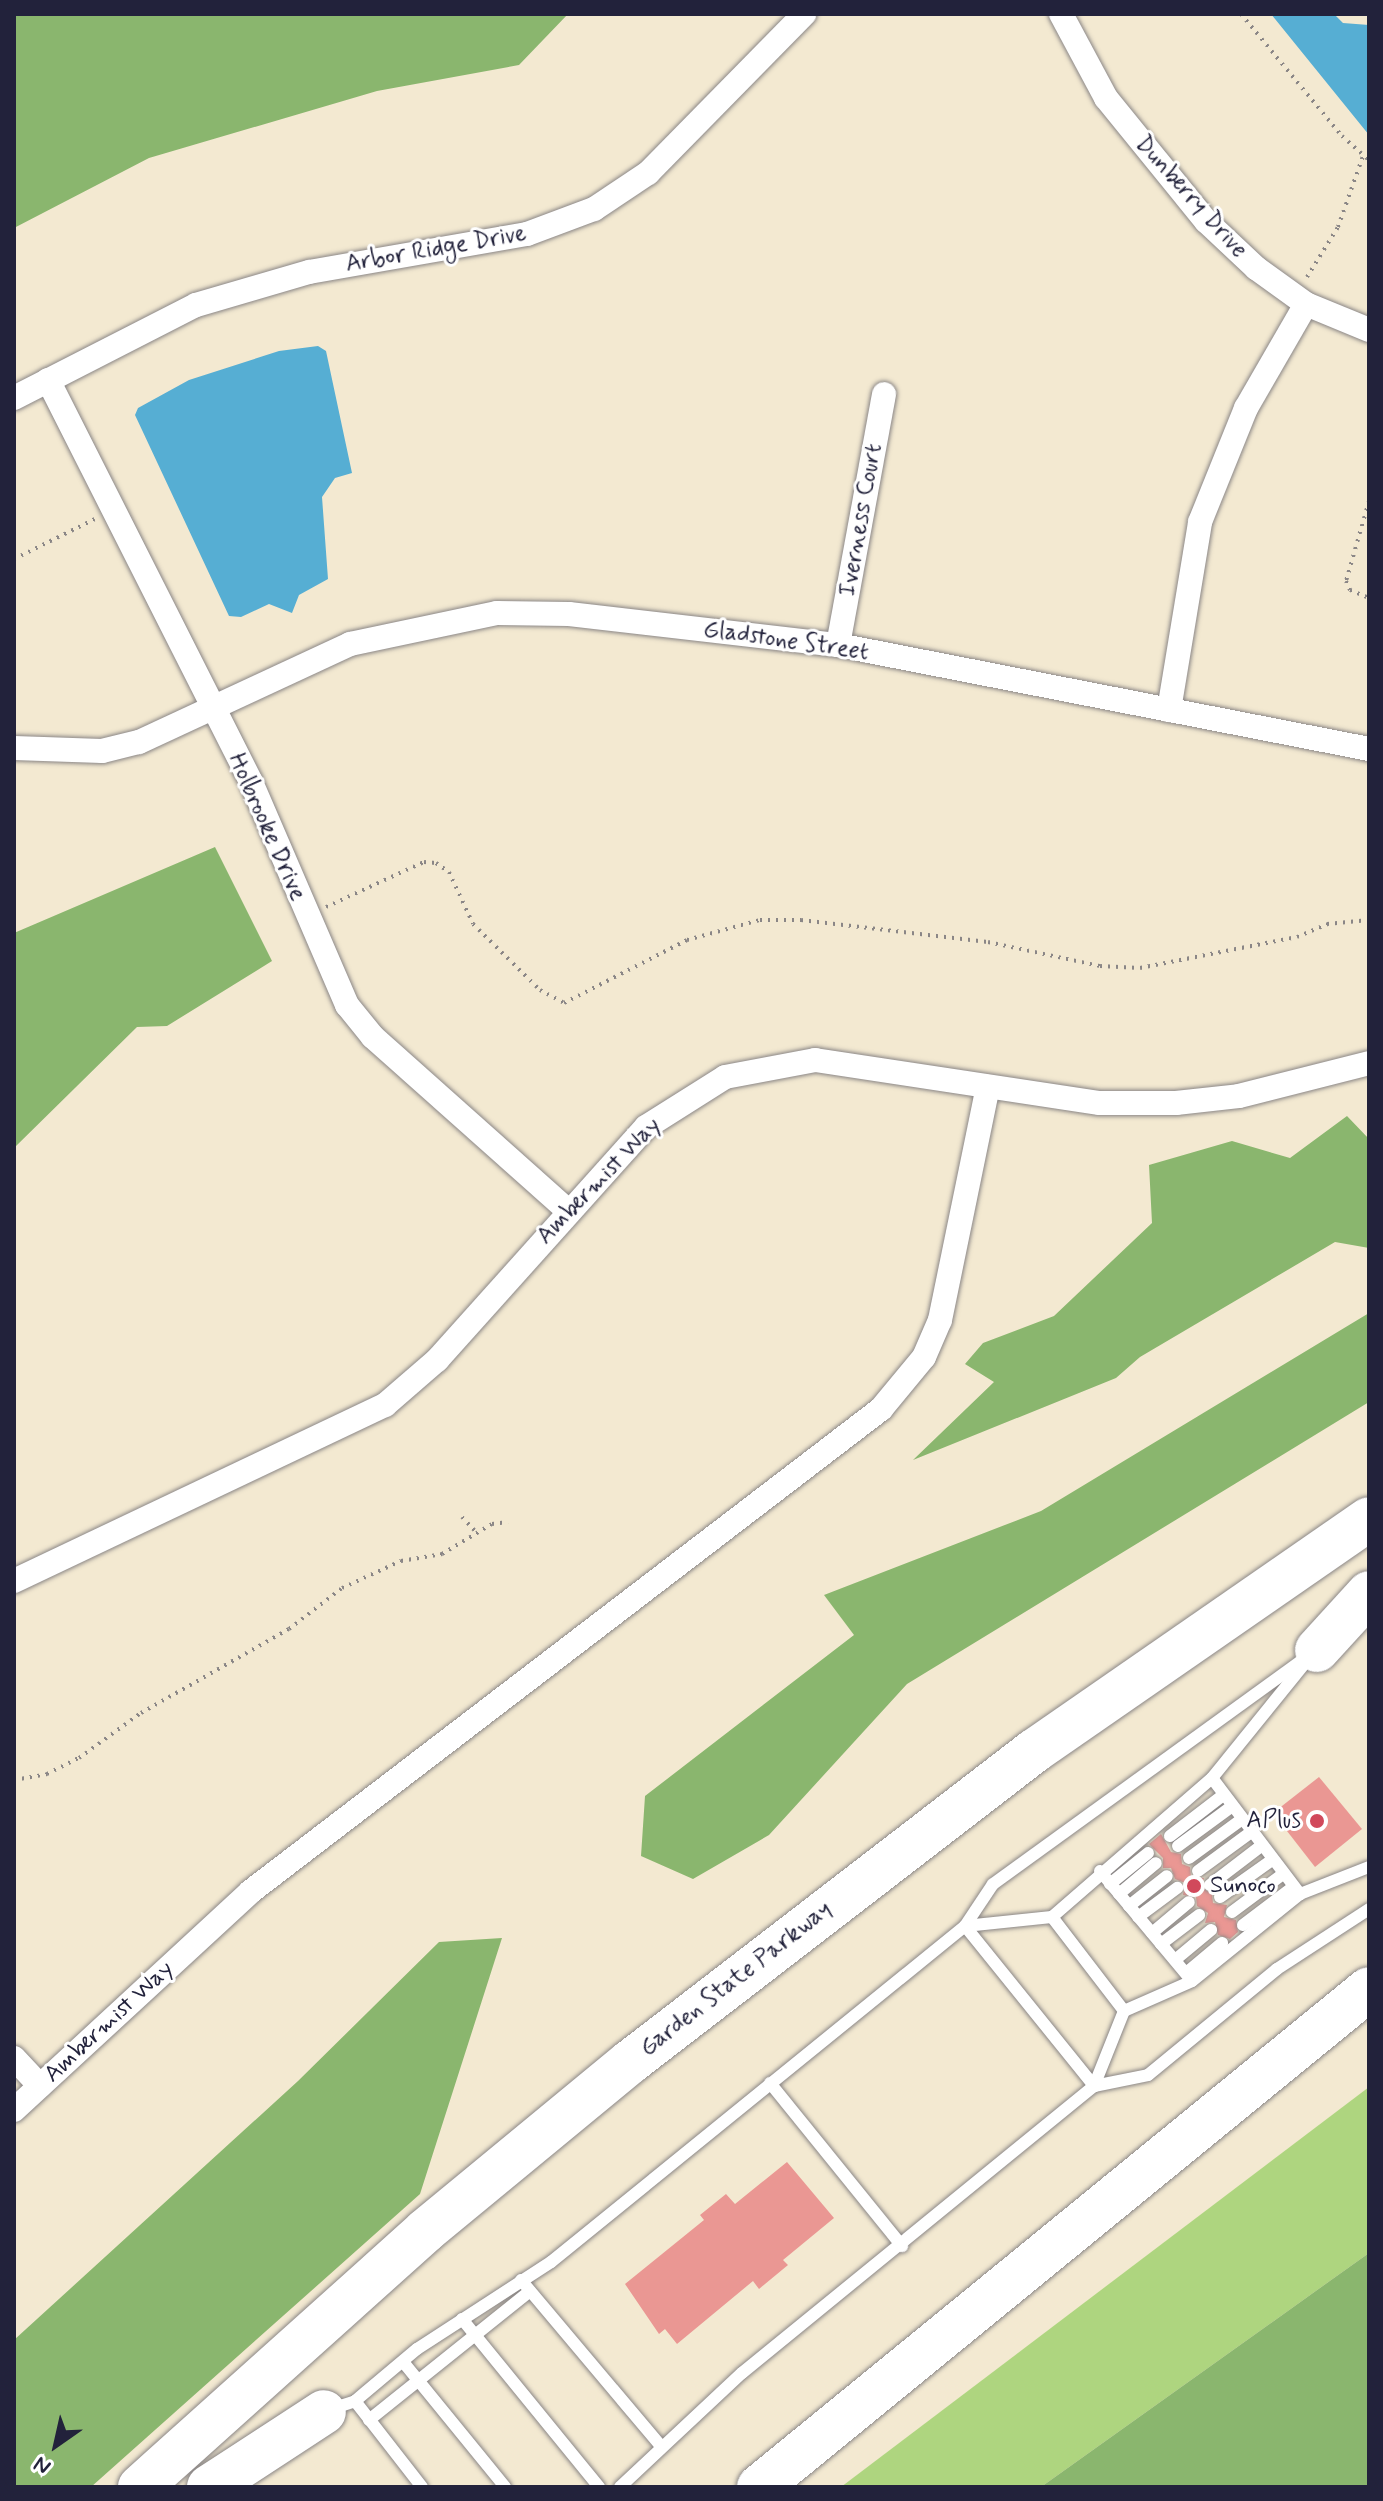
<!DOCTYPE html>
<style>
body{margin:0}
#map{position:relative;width:1383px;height:2501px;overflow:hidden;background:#f3e9d1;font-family:Mynerve,sans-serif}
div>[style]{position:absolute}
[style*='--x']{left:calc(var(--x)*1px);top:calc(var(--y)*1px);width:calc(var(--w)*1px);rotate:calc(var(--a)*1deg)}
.green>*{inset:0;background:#aed57f}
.forest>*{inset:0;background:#8ab66e}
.water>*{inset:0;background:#56aed3}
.building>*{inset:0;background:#ea9793}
.path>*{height:4px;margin-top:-2px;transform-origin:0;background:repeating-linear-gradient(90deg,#8a8686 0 2px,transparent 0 8px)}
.roads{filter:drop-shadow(0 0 2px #8a8686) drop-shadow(0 0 2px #8a8686)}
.lane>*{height:12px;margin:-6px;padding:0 6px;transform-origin:6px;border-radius:6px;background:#fff}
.street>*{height:24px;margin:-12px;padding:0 12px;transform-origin:12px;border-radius:12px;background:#fff}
.highway>*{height:44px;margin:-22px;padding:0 22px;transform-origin:22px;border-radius:22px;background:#fff}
.dots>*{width:22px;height:22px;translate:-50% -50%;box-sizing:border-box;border:4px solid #fff;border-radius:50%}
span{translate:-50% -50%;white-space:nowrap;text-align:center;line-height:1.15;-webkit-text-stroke:6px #fff;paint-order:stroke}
.street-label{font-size:24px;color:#22223b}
.poi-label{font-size:24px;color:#22223b}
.right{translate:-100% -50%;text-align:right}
.left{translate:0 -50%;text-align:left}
.frame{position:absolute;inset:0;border:16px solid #22223b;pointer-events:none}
.north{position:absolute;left:16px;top:2405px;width:80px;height:80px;-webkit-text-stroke:6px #fff;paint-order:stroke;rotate:214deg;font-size:22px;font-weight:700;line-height:32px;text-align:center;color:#22223b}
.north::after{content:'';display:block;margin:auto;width:28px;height:36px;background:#22223b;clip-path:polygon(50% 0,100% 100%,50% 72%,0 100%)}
</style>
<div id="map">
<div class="green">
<i style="clip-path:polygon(1369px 2087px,1369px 2253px,1041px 2487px,841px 2487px)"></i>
</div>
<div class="forest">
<i style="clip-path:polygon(14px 14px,568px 14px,519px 65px,377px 91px,149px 158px,14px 228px)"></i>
<i style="clip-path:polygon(215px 847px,272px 961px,167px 1026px,137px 1027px,14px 1148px,14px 933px)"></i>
<i style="clip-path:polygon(1347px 1116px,1369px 1139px,1369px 1248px,1335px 1242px,1140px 1357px,1116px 1378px,913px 1460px,994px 1382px,965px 1364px,983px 1343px,1054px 1316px,1152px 1223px,1149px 1165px,1232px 1141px,1290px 1158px)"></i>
<i style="clip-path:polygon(1369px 1313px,1369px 1402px,907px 1684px,769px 1835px,693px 1879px,641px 1856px,645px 1796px,854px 1635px,824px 1595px,1041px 1511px)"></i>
<i style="clip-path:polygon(502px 1938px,420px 2194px,91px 2487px,14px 2487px,14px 2340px,298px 2081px,439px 1942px)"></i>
<i style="clip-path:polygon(1369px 2253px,1369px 2487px,1041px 2487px)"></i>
</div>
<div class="water">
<i style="clip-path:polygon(1271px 14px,1334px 14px,1343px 23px,1369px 25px,1369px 135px)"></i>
<i style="clip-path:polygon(318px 346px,326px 351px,352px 473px,335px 478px,322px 497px,328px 579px,299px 595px,292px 613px,269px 604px,241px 617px,229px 616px,135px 415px,138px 408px,189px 380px,279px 351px)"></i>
</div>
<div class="building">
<i style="clip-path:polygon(1319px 1777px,1362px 1829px,1315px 1867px,1273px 1813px)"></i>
<i style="clip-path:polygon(1161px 1834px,1171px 1852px,1181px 1854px,1182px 1864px,1190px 1867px,1191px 1877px,1204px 1878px,1201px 1887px,1212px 1894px,1213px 1903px,1227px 1905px,1224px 1917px,1236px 1920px,1238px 1932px,1230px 1939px,1218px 1935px,1215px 1922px,1205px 1923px,1208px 1913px,1197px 1906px,1196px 1897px,1183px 1895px,1185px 1883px,1175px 1879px,1171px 1868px,1163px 1868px,1163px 1858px,1149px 1844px)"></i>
<i style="clip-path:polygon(787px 2162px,834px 2218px,783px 2260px,788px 2265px,759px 2289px,753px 2281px,677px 2344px,665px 2329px,659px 2334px,625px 2284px,704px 2220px,700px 2215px,726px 2194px,735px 2204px)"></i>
</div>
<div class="path">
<i style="--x:1241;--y:14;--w:158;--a:50.4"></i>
<i style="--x:1342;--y:136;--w:36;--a:42"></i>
<i style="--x:1307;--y:277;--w:59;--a:-58.2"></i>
<i style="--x:1338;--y:227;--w:75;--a:-70.6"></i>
<i style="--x:1369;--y:440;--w:61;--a:90"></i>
<i style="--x:1369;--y:501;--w:83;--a:106"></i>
<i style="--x:1346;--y:581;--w:10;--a:66"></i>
<i style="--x:1350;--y:590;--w:21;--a:23"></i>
<i style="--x:14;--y:559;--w:90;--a:-26.3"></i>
<i style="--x:326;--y:907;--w:108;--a:-24.7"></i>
<i style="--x:424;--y:862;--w:12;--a:5"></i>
<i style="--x:436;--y:863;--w:16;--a:35"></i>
<i style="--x:449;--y:872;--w:57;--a:65.2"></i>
<i style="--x:473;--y:924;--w:94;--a:44.6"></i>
<i style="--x:540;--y:990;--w:27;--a:28"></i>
<i style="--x:564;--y:1003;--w:138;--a:-27.1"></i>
<i style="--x:687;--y:940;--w:76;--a:-15.3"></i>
<i style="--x:760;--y:920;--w:41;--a:0"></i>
<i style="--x:801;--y:920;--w:188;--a:6.7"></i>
<i style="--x:988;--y:942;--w:115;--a:12.1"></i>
<i style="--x:1100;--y:966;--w:40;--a:2.9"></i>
<i style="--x:1140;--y:968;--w:160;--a:-11.2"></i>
<i style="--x:1297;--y:937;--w:33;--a:-23"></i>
<i style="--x:1327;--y:924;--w:42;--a:-5.4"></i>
<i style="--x:462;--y:1517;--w:22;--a:47"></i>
<i style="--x:14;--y:1780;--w:34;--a:-10"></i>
<i style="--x:47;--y:1774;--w:36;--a:-27"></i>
<i style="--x:79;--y:1758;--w:77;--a:-36"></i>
<i style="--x:141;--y:1713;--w:170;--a:-29.6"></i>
<i style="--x:289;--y:1629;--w:67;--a:-37.7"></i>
<i style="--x:342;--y:1588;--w:65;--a:-24.6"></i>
<i style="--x:401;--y:1561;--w:42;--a:-9.7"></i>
<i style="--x:442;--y:1554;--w:58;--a:-31"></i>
<i style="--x:492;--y:1524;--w:16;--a:-7"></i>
</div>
<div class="roads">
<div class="lane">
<i style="--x:1212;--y:1778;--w:146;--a:52.8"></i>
<i style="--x:1170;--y:1836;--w:66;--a:-37.6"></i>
<i style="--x:1178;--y:1846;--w:66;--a:-36.3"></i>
<i style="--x:1189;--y:1858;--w:64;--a:-36.2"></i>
<i style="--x:1100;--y:1871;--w:143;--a:50.1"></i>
<i style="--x:1198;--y:1871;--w:64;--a:-36.2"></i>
<i style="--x:1110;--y:1884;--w:49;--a:-39.2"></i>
<i style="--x:1210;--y:1885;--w:64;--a:-37.4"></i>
<i style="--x:1119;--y:1894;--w:48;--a:-40"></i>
<i style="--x:1220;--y:1897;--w:64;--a:-35.4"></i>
<i style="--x:1129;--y:1906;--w:48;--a:-38.3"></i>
<i style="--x:1232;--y:1912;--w:64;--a:-36.7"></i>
<i style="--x:1052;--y:1917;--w:118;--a:52.5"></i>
<i style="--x:1138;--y:1917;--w:49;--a:-36.6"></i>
<i style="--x:1243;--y:1925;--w:63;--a:-37.2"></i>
<i style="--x:965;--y:1926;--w:206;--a:51.1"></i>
<i style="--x:1094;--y:2086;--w:81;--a:-68.2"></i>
<i style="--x:1124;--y:2011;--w:74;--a:-23.8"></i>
<i style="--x:1192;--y:1981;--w:139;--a:-38.9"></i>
<i style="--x:1300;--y:1894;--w:74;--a:-21.4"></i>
<i style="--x:965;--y:1926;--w:87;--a:-5.9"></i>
<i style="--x:1052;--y:1917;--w:212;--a:-41"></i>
<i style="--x:1212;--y:1778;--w:149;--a:-51"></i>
<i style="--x:1152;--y:1933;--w:48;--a:-40"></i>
<i style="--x:1161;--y:1944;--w:48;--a:-37.3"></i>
<i style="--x:1175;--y:1960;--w:47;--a:-39.8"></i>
<i style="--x:1186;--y:1973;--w:47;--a:-39.8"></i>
<i style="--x:770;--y:2083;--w:210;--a:51"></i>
<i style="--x:521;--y:2280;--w:216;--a:49.9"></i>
<i style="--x:462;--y:2319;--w:217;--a:50.8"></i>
<i style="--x:404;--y:2363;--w:160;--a:50.8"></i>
<i style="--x:355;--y:2401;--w:109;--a:52.1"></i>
<i style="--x:328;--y:2410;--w:28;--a:-18"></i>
<i style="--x:355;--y:2401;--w:81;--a:-40"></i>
<i style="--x:417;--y:2349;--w:160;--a:-33"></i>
<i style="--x:551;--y:2262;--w:533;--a:-39.06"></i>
<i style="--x:965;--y:1926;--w:50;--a:-56.3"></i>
<i style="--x:993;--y:1884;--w:392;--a:-35.9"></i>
<i style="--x:369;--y:2420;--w:206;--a:-38.7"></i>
<i style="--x:620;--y:2487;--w:167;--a:-43.1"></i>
<i style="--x:742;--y:2373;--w:454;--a:-39.2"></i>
<i style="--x:1094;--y:2086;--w:55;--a:-11.5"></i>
<i style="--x:1148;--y:2075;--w:167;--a:-39.4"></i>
<i style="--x:1277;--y:1969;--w:110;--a:-33.1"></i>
</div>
<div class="street">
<i style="--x:1061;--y:14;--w:95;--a:61.8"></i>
<i style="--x:1106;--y:98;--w:159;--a:50.9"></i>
<i style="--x:1206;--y:221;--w:69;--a:43.2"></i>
<i style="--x:1256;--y:268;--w:62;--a:35.8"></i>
<i style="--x:1306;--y:304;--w:68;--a:22.4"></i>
<i style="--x:48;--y:380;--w:450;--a:63.2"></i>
<i style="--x:251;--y:782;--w:243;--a:66.7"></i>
<i style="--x:347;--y:1005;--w:41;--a:50.9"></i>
<i style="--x:373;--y:1037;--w:261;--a:41.7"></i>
<i style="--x:14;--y:398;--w:204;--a:-27.1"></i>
<i style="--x:196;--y:305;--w:118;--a:-16.3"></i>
<i style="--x:309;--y:272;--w:221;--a:-9.9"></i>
<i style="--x:527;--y:234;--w:72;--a:-20.5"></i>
<i style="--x:594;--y:209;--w:65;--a:-33.7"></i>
<i style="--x:648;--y:173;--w:223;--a:-45.5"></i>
<i style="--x:838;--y:645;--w:255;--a:-79.6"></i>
<i style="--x:1169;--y:710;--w:191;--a:-80.6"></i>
<i style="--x:1200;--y:522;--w:123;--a:-68"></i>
<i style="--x:1246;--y:408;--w:120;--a:-60"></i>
<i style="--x:14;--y:748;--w:88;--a:2"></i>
<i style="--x:102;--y:751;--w:38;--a:-14"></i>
<i style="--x:139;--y:742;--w:233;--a:-24.9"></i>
<i style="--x:350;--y:644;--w:150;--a:-11.9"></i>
<i style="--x:497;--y:613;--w:72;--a:0.8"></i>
<i style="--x:569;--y:614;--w:271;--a:6.6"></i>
<i style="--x:838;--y:645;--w:541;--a:11.08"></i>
<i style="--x:14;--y:1581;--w:411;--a:-25.4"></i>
<i style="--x:385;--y:1405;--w:69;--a:-40.9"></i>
<i style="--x:437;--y:1360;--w:313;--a:-48.1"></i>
<i style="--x:646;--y:1127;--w:93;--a:-32.3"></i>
<i style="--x:725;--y:1077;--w:92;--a:-10.7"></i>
<i style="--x:815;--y:1060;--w:288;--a:8.6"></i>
<i style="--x:1100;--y:1103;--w:76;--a:0"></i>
<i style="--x:1176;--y:1103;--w:63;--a:-6.3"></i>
<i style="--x:1239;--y:1096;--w:134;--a:-14.2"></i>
<i style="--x:14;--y:2058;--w:38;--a:47"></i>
<i style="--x:14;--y:2110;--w:321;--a:-42.7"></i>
<i style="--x:250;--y:1892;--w:795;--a:-37.43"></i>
<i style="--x:881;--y:1409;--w:67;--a:-50.4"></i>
<i style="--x:924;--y:1357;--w:40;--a:-66.6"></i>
<i style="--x:940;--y:1320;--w:238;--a:-78.4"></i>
</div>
<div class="highway">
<i style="--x:1317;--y:1650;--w:77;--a:-47.6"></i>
<i style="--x:140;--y:2487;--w:383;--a:-41.9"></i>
<i style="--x:425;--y:2231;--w:266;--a:-39.5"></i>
<i style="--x:630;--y:2062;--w:510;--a:-37.59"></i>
<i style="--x:1034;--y:1751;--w:407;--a:-34.7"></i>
<i style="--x:209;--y:2487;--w:137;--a:-33.1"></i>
<i style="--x:759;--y:2487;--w:787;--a:-39.23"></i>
</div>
</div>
<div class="dots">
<i style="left:1317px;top:1821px;background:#d1495b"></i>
<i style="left:1194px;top:1886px;background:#d1495b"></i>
</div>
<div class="street-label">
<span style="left:1191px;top:197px;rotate:48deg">Dunberry Drive</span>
<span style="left:436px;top:249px;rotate:-10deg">Arbor Ridge Drive</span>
<span style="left:861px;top:520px;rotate:-80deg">Iverness Court</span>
<span style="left:786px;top:641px;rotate:8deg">Gladstone Street</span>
<span style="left:267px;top:827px;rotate:66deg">Holbrooke Drive</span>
<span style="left:599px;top:1181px;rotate:-46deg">Ambermist Way</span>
<span style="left:736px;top:1979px;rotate:-38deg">Garden State Parkway</span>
<span style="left:109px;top:2022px;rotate:-43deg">Ambermist Way</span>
</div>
<div class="poi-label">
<span class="right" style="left:1301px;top:1821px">APlus</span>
<span class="left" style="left:1210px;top:1886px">Sunoco</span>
</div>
<div class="frame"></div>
<div class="north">N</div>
</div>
